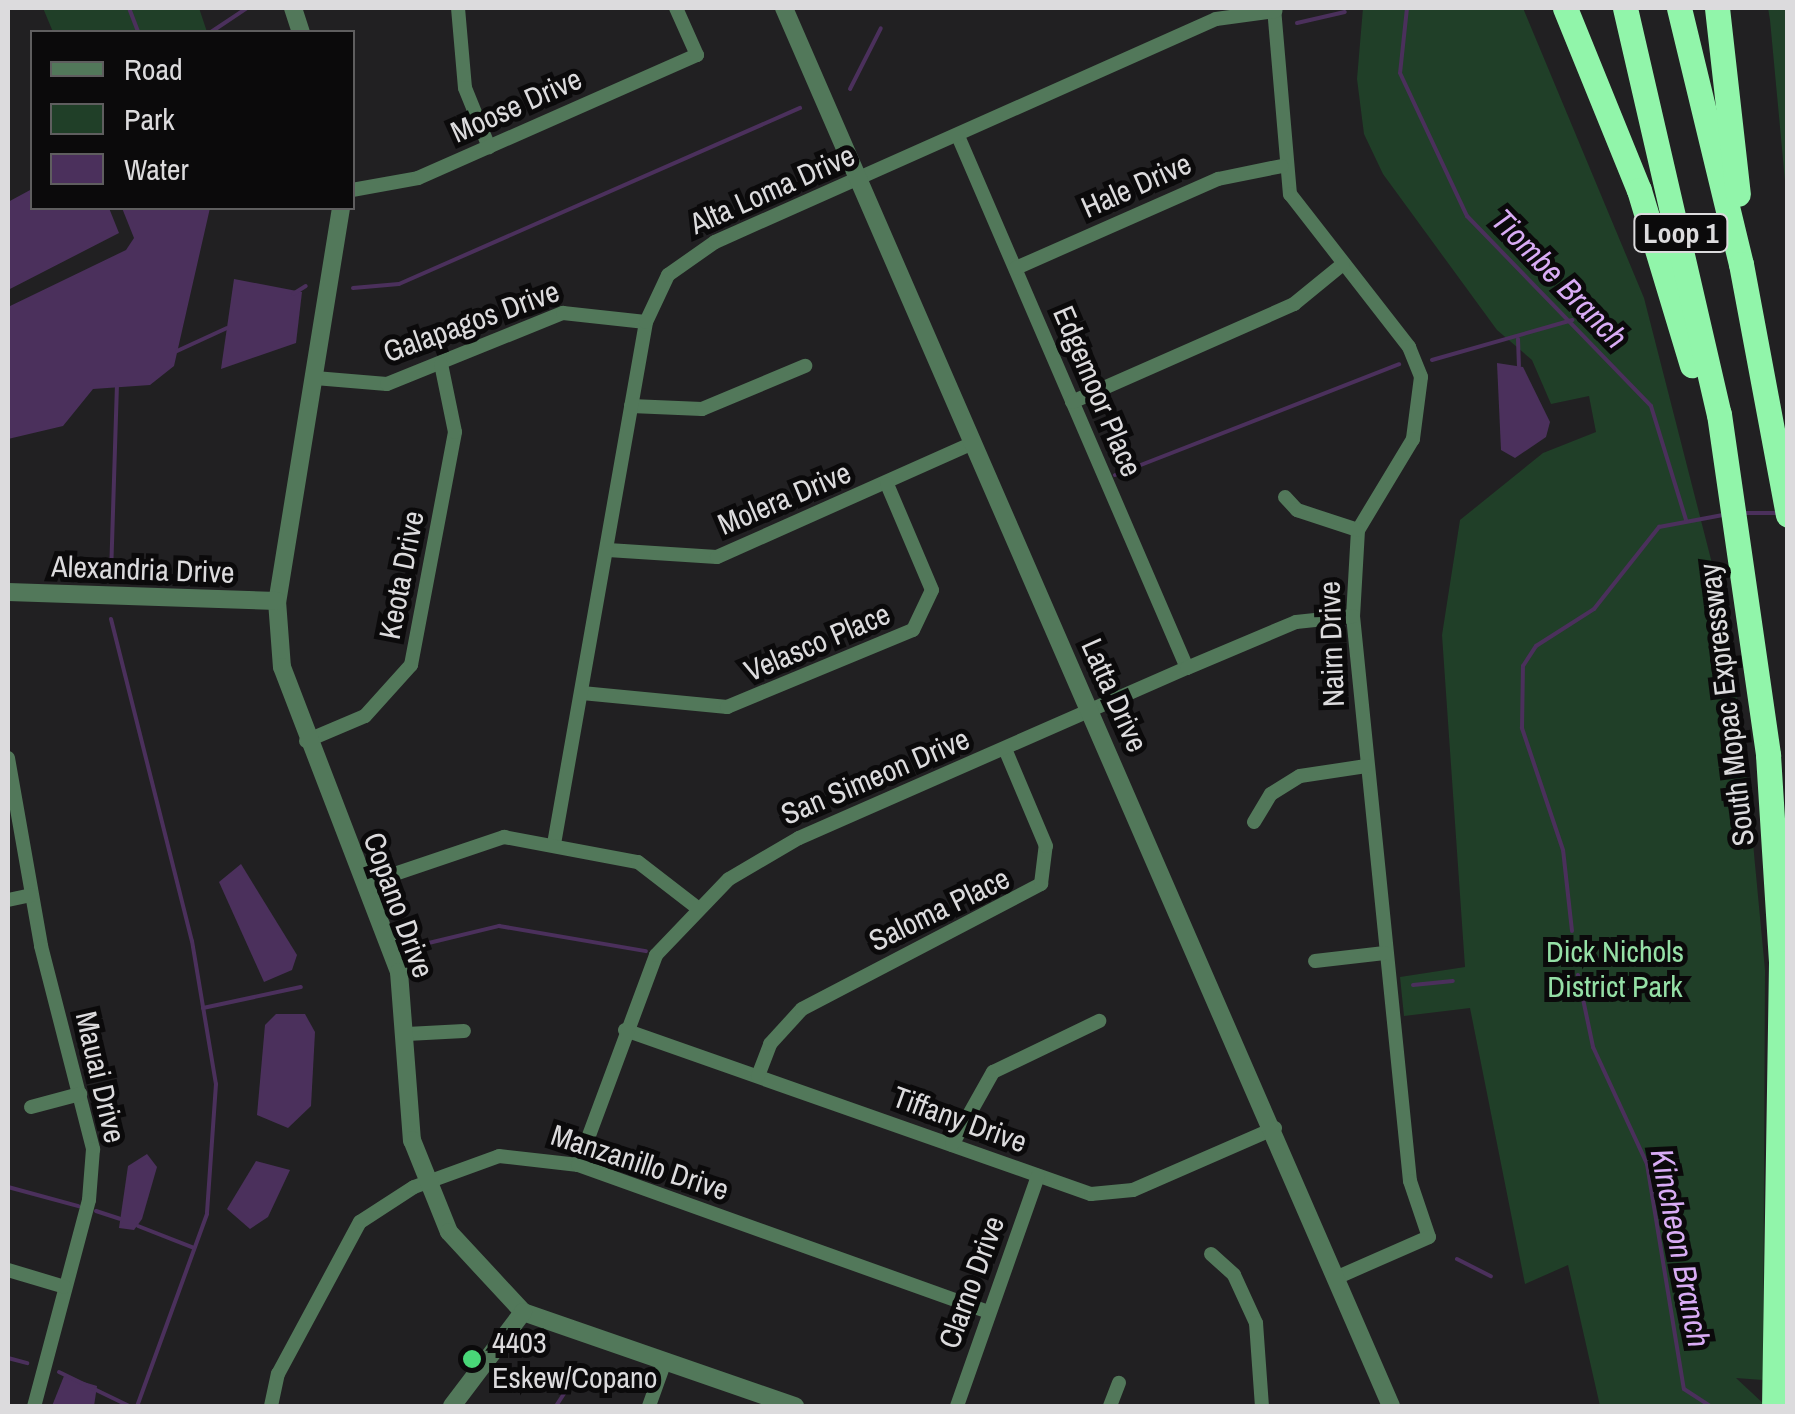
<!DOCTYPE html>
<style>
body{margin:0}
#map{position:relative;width:1795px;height:1414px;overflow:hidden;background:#212022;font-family:"Archivo Narrow",sans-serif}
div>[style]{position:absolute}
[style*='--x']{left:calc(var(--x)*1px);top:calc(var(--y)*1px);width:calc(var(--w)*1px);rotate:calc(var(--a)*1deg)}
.green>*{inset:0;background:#203f28}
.water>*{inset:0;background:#4b305c}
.stream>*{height:4px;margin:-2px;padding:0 2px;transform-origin:2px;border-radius:2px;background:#4b305c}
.minor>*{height:14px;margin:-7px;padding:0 7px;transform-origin:7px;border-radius:7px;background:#52785a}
.tertiary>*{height:18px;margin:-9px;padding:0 9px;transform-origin:9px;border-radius:9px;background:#52785a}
.motorway>*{height:25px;margin:-12.5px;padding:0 12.5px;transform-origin:12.5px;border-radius:12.5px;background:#91f5aa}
.dots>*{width:28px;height:28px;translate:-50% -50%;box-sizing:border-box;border:5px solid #0b0a0b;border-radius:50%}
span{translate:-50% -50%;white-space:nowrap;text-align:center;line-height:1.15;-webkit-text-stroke:10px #0b0a0b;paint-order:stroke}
.shield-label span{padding:2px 8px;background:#0b0a0b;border:2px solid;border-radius:8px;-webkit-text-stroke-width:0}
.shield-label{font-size:28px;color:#dcdbdd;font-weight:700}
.street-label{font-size:30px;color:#dcdbdd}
.park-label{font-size:30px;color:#95e0a6}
.poi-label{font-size:30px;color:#dcdbdd}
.left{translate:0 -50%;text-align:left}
.water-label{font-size:32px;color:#d9acf5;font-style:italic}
.frame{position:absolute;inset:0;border:10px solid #dcdbdd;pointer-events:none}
.legend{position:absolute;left:30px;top:30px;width:325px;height:180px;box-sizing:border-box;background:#0b0a0b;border:2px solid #5f5e5f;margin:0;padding:12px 18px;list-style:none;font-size:30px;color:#dcdbdd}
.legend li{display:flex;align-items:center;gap:20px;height:50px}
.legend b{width:50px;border:2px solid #5f5e5f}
</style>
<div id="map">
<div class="green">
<i style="clip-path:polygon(43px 8px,199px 8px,207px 32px,53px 32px)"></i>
<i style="clip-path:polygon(1363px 8px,1523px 8px,1644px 298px,1716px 579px,1742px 727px,1765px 970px,1763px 1380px,1736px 1378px,1766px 1406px,1600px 1406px,1568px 1265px,1525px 1284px,1470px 1008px,1404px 1016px,1400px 977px,1465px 967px,1442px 635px,1460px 520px,1543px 453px,1596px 432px,1589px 396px,1551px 404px,1532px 360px,1497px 330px,1383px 174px,1364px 134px,1357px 79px)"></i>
<i style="clip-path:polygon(1768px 8px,1787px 8px,1787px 202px,1770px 20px)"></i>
</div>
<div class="water">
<i style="clip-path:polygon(32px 189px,32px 208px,109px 208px,119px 233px,8px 290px,8px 202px)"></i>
<i style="clip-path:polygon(122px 208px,210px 208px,174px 366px,150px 385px,93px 389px,63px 426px,8px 439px,8px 307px,126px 250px,134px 238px)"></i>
<i style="clip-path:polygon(234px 279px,302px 292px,296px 343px,221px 369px)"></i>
<i style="clip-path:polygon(1497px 363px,1523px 367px,1550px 422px,1546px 437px,1515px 458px,1501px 450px)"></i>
<i style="clip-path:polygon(241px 864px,297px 955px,292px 970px,264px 982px,219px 882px)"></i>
<i style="clip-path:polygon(276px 1014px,305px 1014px,315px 1032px,311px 1106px,288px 1128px,257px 1115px,265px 1025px)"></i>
<i style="clip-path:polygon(147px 1154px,157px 1167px,142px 1219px,134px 1230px,119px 1228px,128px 1166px)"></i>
<i style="clip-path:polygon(256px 1161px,290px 1170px,268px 1217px,250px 1229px,227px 1209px)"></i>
<i style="clip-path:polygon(64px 1376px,97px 1386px,94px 1406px,52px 1406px)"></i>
</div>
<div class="stream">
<i style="--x:129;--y:8;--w:26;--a:69"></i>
<i style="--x:1407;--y:8;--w:65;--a:96.1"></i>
<i style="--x:1400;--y:73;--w:158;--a:64.9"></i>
<i style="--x:1467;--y:216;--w:264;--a:45.9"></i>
<i style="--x:1651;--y:406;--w:119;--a:72.9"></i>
<i style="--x:1297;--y:23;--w:49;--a:-12.9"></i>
<i style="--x:211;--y:32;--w:43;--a:-33.7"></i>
<i style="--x:850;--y:89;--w:68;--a:-63.1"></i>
<i style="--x:353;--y:288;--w:46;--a:-5"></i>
<i style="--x:399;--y:284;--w:438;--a:-23.7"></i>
<i style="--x:293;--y:294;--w:15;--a:-32"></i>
<i style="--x:1518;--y:339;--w:27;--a:88"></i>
<i style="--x:177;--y:351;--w:55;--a:-24.7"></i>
<i style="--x:1432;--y:360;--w:146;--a:-15.9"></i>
<i style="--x:1115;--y:475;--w:305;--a:-21.3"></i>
<i style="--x:1743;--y:513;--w:35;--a:0"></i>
<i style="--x:111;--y:575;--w:188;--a:-88.2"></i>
<i style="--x:111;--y:619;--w:332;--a:75.9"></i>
<i style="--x:192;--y:941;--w:145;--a:80.5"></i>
<i style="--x:216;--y:1084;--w:130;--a:94"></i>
<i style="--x:207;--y:1214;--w:204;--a:110"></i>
<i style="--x:1572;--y:931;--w:81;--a:-96.3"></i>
<i style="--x:1563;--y:850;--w:129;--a:-108.6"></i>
<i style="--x:1522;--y:728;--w:62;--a:-89.1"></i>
<i style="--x:1523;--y:666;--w:24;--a:-57"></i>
<i style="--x:1536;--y:646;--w:69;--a:-32.5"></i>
<i style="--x:1594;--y:609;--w:105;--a:-51.6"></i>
<i style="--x:1659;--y:527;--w:65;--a:-10.6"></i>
<i style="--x:408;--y:948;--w:94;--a:-13.6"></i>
<i style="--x:499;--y:926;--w:149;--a:9.7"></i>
<i style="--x:1578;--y:975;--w:74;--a:78.2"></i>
<i style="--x:1593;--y:1047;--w:129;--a:65.2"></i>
<i style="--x:1647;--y:1164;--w:228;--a:80.7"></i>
<i style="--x:1684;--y:1389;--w:31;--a:33"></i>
<i style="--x:1413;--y:985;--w:40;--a:-5.7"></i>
<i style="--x:203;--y:1008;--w:100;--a:-12.1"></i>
<i style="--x:8;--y:1187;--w:73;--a:15.2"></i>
<i style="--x:96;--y:1211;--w:25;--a:18"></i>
<i style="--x:138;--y:1226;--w:60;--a:21.4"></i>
<i style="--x:1457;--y:1259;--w:38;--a:27"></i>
<i style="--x:8;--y:1358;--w:20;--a:15"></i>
<i style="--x:59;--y:1372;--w:78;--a:25.9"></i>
<i style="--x:556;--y:1406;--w:48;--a:-57"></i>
</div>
<div class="minor">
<i style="--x:458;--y:8;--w:80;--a:85"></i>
<i style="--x:465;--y:88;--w:64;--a:67.9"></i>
<i style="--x:1274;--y:8;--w:187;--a:85.1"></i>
<i style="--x:1290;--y:194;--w:194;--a:52.1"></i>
<i style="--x:1409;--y:347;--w:32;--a:68"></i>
<i style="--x:1421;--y:377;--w:63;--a:97.4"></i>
<i style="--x:1413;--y:439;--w:106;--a:121.1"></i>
<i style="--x:1358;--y:530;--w:86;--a:93.3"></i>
<i style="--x:1353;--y:616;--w:568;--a:84.24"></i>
<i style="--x:1410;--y:1181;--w:59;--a:71.3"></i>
<i style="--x:1429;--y:1237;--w:97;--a:156.3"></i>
<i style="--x:958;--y:136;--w:579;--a:66.71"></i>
<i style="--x:352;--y:190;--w:67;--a:-10.3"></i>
<i style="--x:418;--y:178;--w:305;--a:-23.8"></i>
<i style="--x:697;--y:55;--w:51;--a:-114.1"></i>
<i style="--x:1016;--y:268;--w:221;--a:-23.8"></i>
<i style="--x:1218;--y:179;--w:65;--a:-11.5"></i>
<i style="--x:315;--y:378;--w:72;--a:4.8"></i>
<i style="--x:387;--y:384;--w:190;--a:-22"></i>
<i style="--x:563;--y:313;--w:83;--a:6.2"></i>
<i style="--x:1072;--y:402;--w:243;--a:-23.8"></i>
<i style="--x:1294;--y:304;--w:63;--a:-39.2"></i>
<i style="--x:631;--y:406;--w:71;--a:2.4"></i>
<i style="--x:702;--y:409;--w:112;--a:-22.7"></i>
<i style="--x:1285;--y:497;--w:18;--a:47"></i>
<i style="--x:1297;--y:510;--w:64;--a:18.2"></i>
<i style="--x:608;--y:550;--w:109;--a:3.7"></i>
<i style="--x:717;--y:557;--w:278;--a:-24"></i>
<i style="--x:582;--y:693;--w:146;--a:5.5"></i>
<i style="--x:727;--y:707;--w:201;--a:-22.5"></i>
<i style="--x:913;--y:630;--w:44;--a:-64.6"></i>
<i style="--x:932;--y:590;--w:115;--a:-113"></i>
<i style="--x:306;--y:741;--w:64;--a:-23"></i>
<i style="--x:365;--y:716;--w:69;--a:-48"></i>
<i style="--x:411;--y:665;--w:237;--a:-79.3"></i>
<i style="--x:455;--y:432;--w:69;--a:-101.6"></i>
<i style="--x:8;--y:758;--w:191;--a:80"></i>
<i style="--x:41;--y:946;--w:210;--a:75.6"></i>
<i style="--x:93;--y:1149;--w:51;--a:94.5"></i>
<i style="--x:89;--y:1200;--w:213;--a:104.9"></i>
<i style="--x:1254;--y:822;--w:33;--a:-59"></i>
<i style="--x:1271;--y:794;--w:34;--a:-32"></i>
<i style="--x:1300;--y:776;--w:67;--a:-8.6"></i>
<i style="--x:554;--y:844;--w:530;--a:-80"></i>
<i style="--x:646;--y:322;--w:52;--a:-64.9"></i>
<i style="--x:668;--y:275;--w:57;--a:-35.1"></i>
<i style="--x:715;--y:242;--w:548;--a:-23.99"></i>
<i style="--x:1216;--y:19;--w:60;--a:-7.7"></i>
<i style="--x:365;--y:884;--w:147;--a:-18.7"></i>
<i style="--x:504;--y:837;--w:136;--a:10.6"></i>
<i style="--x:638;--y:862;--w:72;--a:37.7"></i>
<i style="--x:8;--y:900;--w:24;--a:-12"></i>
<i style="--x:1315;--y:961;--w:70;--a:-6.5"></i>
<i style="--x:625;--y:1030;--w:494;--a:19.4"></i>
<i style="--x:1091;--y:1194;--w:42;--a:-5.4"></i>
<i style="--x:1133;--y:1190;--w:155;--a:-23.6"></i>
<i style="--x:407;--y:1034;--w:57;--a:-3"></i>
<i style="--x:758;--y:1076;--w:34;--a:-69"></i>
<i style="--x:770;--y:1044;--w:47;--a:-47.6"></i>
<i style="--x:802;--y:1009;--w:270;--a:-27.6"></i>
<i style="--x:1041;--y:884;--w:38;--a:-83"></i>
<i style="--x:1046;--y:846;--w:105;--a:-112.9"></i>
<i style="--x:31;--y:1107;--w:51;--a:-14.9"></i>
<i style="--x:952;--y:1145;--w:84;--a:-60.7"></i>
<i style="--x:993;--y:1072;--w:118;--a:-25.7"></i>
<i style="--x:578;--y:1165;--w:224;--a:-69.6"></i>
<i style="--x:656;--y:955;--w:105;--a:-46.2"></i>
<i style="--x:729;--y:879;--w:81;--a:-30.4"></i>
<i style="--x:799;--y:838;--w:424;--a:-23.7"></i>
<i style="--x:1187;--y:668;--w:118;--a:-22.9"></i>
<i style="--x:1296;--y:622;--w:57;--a:-6"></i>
<i style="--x:1211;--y:1254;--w:31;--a:42"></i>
<i style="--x:1234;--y:1275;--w:53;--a:65.4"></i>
<i style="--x:1256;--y:1323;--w:83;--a:85.9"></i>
<i style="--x:8;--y:1270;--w:59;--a:16.6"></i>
<i style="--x:271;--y:1406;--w:33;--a:-78"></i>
<i style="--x:278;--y:1374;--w:173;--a:-61.7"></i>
<i style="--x:360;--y:1222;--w:64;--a:-32.9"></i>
<i style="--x:414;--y:1187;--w:90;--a:-20"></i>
<i style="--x:499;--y:1156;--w:80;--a:6.5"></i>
<i style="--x:578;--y:1165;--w:436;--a:19.7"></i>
<i style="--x:649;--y:1406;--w:45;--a:-70.3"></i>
<i style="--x:957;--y:1406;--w:244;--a:-70.6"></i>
<i style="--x:1110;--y:1406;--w:25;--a:-69"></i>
</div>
<div class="tertiary">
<i style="--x:293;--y:8;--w:25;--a:72"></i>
<i style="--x:784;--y:8;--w:1524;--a:66.53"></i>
<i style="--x:341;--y:208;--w:398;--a:99.2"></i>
<i style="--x:277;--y:601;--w:66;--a:85.7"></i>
<i style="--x:282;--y:667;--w:327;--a:69"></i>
<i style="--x:399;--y:972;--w:169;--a:85.6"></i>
<i style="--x:412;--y:1140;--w:99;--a:68.1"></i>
<i style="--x:449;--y:1232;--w:109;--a:47.2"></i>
<i style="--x:523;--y:1312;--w:288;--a:19.1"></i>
<i style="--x:8;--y:592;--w:269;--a:1.9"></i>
<i style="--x:452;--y:1406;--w:118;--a:-52.9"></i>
</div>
<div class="motorway">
<i style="--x:1565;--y:8;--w:196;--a:67.9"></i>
<i style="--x:1639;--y:190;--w:183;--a:73.2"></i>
<i style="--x:1625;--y:8;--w:417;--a:77"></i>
<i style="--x:1719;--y:414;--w:345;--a:81.8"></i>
<i style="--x:1768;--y:755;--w:208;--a:86.4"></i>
<i style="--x:1781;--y:963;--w:443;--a:90.9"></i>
<i style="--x:1679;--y:8;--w:263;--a:76.4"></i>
<i style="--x:1741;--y:264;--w:255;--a:79.4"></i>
<i style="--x:1717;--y:8;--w:187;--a:83.6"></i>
</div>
<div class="dots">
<i style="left:472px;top:1359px;background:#49d778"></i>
</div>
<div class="shield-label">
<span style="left:1681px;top:233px">Loop 1</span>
</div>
<div class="street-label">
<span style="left:516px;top:105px;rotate:-24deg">Moose Drive</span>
<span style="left:1136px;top:185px;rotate:-24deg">Hale Drive</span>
<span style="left:772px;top:189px;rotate:-24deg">Alta Loma Drive</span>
<span style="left:471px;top:321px;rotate:-20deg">Galapagos Drive</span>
<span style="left:1098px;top:391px;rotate:67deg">Edgemoor Place</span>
<span style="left:784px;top:498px;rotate:-23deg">Molera Drive</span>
<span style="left:143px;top:569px;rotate:2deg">Alexandria Drive</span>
<span style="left:401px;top:575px;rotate:-79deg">Keota Drive</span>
<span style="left:817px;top:642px;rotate:-23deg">Velasco Place</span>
<span style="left:1331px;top:644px;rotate:-92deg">Nairn Drive</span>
<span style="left:1115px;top:695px;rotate:66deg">Latta Drive</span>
<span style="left:1726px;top:705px;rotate:-97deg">South Mopac Expressway</span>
<span style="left:875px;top:776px;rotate:-23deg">San Simeon Drive</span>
<span style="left:399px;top:905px;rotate:70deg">Copano Drive</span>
<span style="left:939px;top:909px;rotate:-26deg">Saloma Place</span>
<span style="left:101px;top:1077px;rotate:77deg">Mauai Drive</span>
<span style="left:960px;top:1119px;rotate:20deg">Tiffany Drive</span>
<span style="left:640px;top:1162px;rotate:18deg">Manzanillo Drive</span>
<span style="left:971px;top:1282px;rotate:-70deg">Clarno Drive</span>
</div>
<div class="park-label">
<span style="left:1615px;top:968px">Dick Nichols<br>District Park</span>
</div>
<div class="poi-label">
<span class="left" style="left:492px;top:1359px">4403<br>Eskew/Copano</span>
</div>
<div class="water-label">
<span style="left:1559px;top:279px;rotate:46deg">Tiombe Branch</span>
<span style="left:1680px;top:1248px;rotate:79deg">Kincheon Branch</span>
</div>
<div class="frame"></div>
<ul class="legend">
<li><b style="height:12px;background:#52785a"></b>Road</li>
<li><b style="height:28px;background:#203f28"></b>Park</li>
<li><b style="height:28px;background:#4b305c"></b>Water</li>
</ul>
</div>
